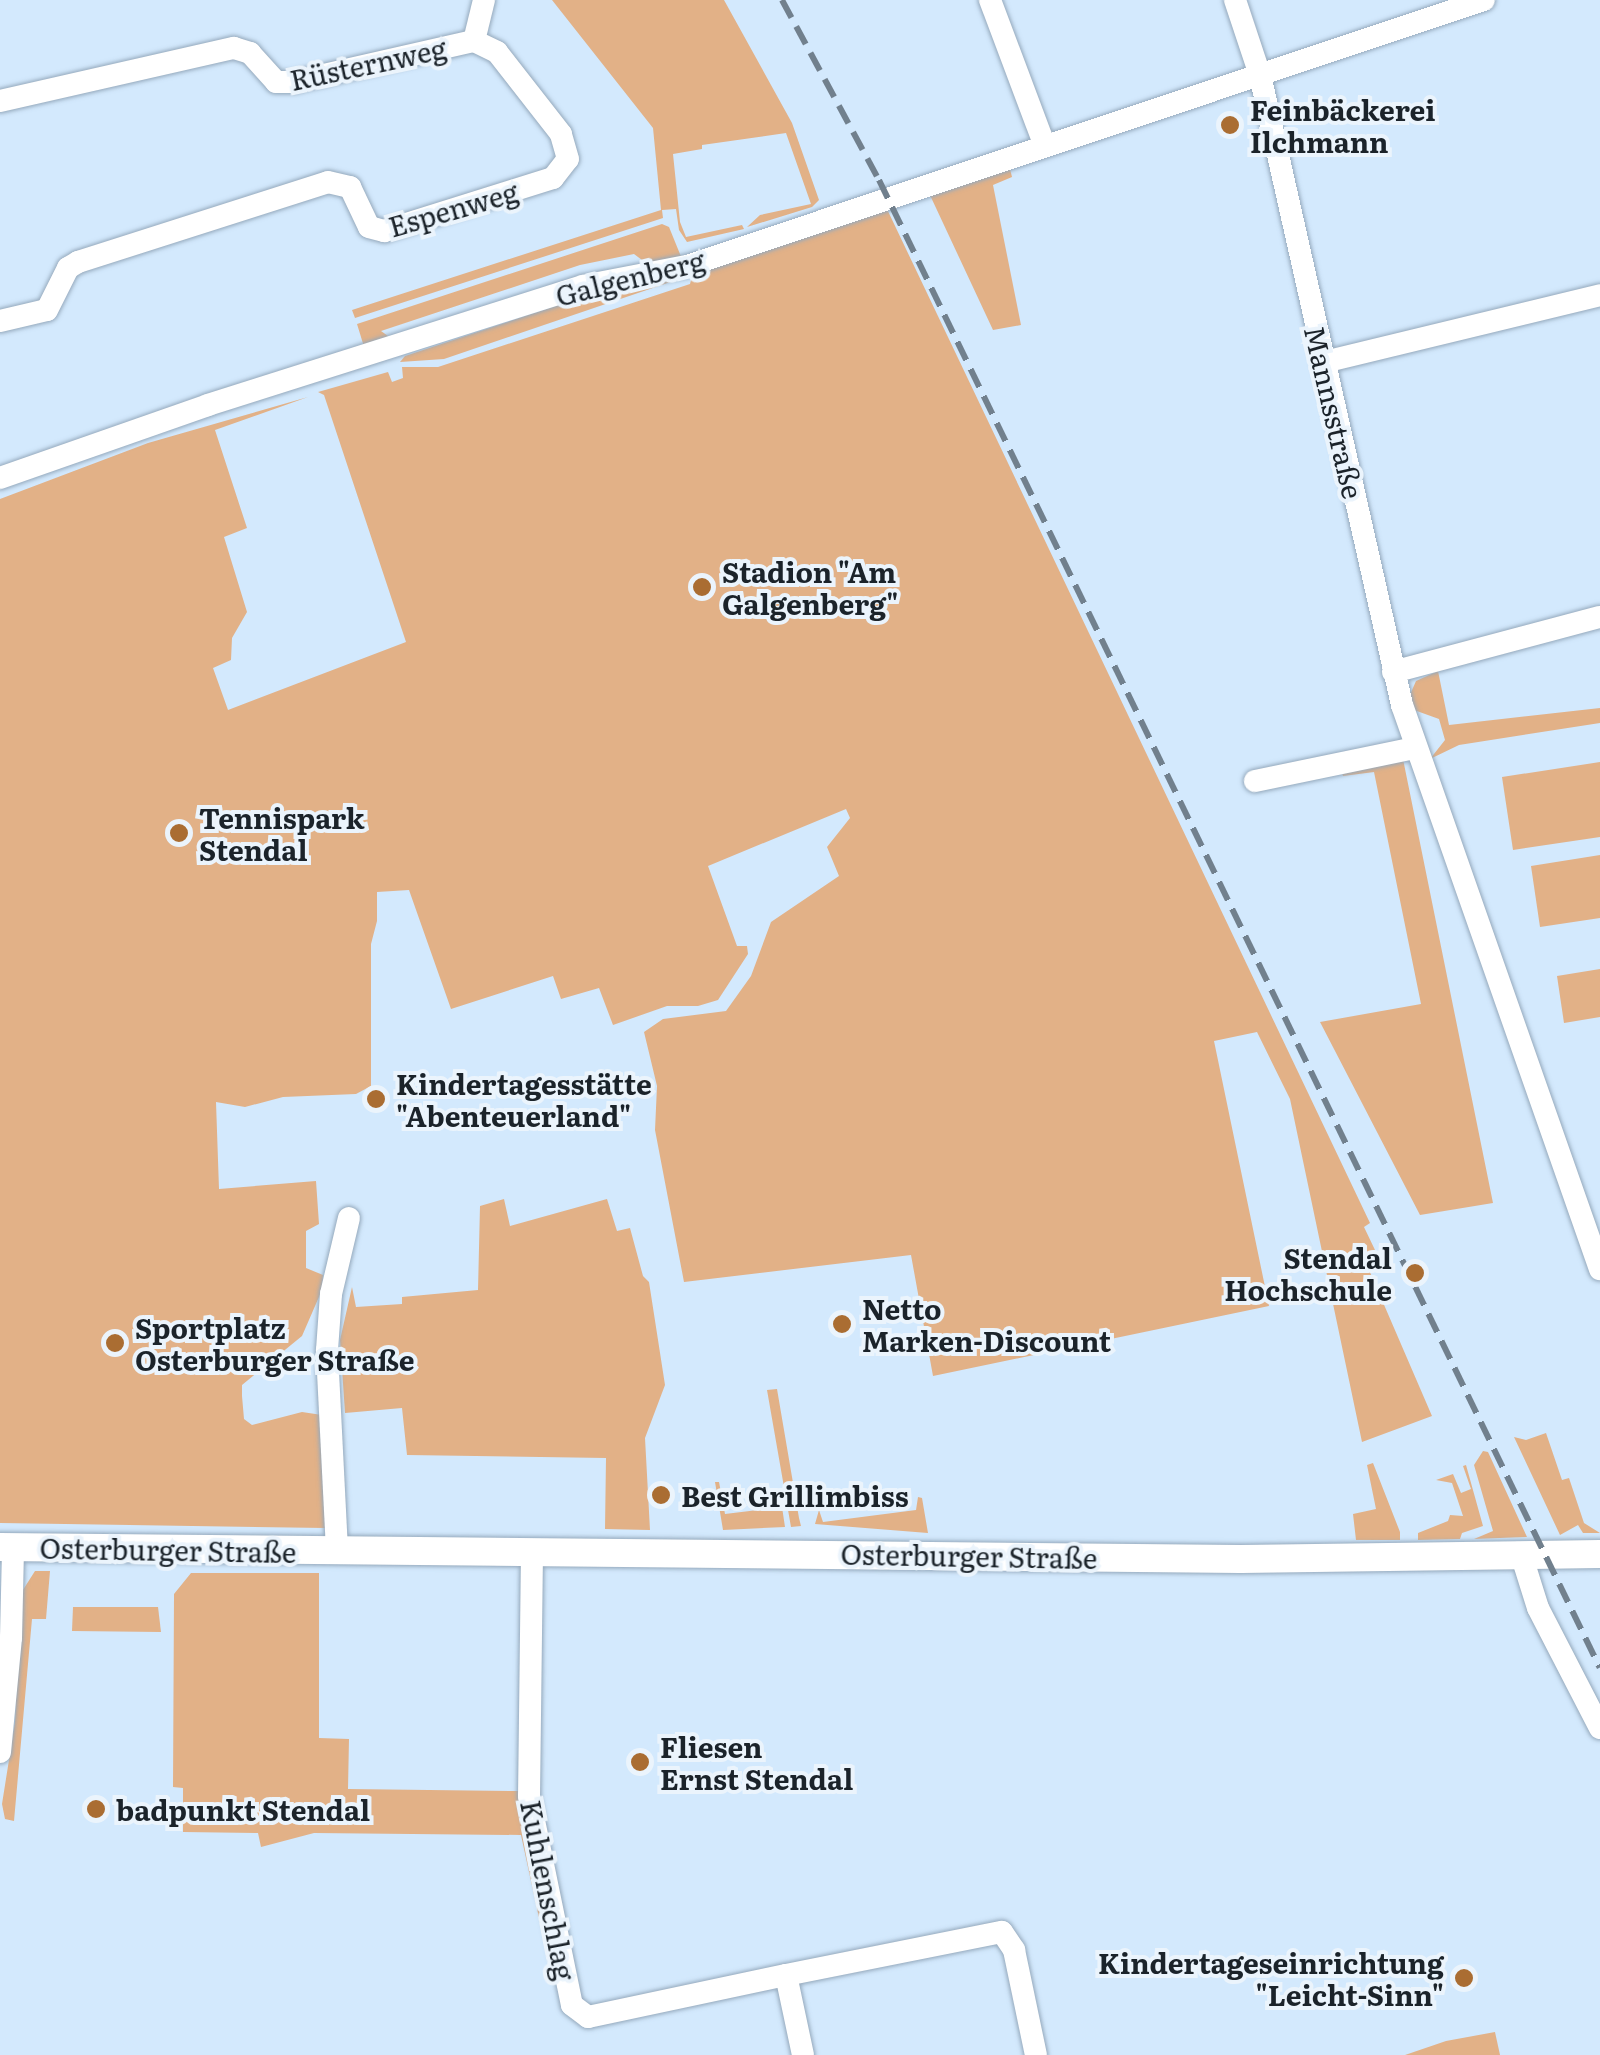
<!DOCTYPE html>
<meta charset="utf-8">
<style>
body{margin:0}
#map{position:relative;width:1600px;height:2055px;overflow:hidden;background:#d3e9fd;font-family:Literata,serif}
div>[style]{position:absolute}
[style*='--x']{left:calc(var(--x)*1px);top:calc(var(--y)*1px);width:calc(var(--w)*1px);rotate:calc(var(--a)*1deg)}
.green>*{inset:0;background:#e2b187}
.roads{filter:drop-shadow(0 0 2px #95a9bc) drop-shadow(0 0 2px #95a9bc)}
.minor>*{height:22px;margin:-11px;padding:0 11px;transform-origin:11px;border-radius:11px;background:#fff}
.tertiary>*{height:28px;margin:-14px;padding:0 14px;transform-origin:14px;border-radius:14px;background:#fff}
.rail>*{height:6px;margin-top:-3px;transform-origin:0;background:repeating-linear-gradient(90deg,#71808d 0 20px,transparent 0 30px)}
.dots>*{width:28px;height:28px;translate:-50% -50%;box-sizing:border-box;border:5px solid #ebf4fc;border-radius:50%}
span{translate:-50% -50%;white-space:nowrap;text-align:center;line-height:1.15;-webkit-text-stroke:8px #ebf4fc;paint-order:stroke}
.street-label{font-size:28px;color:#1b232a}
.poi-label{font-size:28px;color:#1b232a;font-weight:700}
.left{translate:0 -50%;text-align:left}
.right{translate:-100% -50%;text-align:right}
</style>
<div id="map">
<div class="green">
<i style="clip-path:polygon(552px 0,724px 0,792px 123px,819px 200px,812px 207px,747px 227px,760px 215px,811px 204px,786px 133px,702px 145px,702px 149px,673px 154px,680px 222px,686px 237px,742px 225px,744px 229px,687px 242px,679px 230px,676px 209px,662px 210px,663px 218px,355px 318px,352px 310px,661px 210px,653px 128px)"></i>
<i style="clip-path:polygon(1010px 169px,1012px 177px,993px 185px,1021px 325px,993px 330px,929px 193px)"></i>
<i style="clip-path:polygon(886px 207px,1370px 1223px,1364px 1227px,1375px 1250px,1363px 1256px,1432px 1416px,1362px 1442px,1290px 1099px,1257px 1032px,1214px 1041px,1269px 1306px,933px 1376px,911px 1255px,684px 1282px,655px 1130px,657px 1086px,644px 1032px,663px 1019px,726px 1011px,751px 976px,771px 922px,839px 876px,827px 847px,850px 818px,846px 809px,708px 866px,737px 946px,747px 946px,748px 954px,718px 1000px,698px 1006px,667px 1006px,613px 1025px,599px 988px,561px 999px,553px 976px,451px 1009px,409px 890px,377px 892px,377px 921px,371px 944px,371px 1086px,356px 1094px,283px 1097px,245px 1107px,216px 1102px,219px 1189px,316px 1181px,319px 1224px,306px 1231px,306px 1268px,323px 1275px,322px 1290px,302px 1336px,242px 1385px,242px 1396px,244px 1419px,252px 1425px,302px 1412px,322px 1415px,326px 1528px,0 1523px,0 499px,148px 443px,308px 397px,215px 430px,247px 528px,224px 537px,247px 612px,232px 638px,231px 660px,213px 668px,228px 710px,406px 642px,324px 395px,318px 392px,388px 372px,392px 382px,403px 378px,402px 367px,438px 367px,690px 284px,693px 273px)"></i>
<i style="clip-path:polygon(662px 224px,669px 227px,682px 259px,650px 266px,634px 254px,580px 265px,381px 331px,395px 341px,365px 350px,357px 324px)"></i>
<i style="clip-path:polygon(685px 277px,444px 359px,400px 362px,405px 356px,589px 295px)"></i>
<i style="clip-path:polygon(1438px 671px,1449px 725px,1600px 708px,1600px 723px,1459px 745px,1430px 759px,1445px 740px,1439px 719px,1414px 710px,1409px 697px,1416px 681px)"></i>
<i style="clip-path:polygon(1403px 759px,1493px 1203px,1420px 1215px,1320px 1022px,1421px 1004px,1374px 772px,1343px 776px,1342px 773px)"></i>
<i style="clip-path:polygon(1600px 762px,1600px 837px,1513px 850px,1502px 777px)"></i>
<i style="clip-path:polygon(1600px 855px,1600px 918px,1540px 927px,1531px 866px)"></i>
<i style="clip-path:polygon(1600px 969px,1600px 1017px,1564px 1023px,1557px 976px)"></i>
<i style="clip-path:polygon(504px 1199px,510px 1226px,607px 1199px,617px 1231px,630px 1228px,643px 1276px,649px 1282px,665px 1385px,645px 1438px,650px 1530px,605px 1529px,606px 1458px,407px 1455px,402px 1408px,345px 1413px,340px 1340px,352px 1287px,356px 1307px,402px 1304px,402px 1297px,478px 1290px,480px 1206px)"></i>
<i style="clip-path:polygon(777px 1389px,799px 1518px,801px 1526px,791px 1527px,767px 1390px)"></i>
<i style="clip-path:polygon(1546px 1433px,1562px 1480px,1569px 1478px,1584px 1523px,1600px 1533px,1583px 1533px,1578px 1525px,1560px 1535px,1514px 1437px,1526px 1440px)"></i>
<i style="clip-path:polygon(1483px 1451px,1488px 1452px,1527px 1537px,1474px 1539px,1493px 1531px,1474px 1465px)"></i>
<i style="clip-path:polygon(1373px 1463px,1400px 1532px,1400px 1540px,1356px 1540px,1353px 1514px,1376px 1509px,1367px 1465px)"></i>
<i style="clip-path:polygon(1466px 1465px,1483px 1526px,1462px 1533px,1460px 1539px,1418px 1540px,1418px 1533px,1448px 1521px,1450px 1515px,1463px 1516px,1452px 1483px,1436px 1480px,1453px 1474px,1461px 1493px,1471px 1489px,1463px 1466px)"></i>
<i style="clip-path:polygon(715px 1482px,719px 1482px,725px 1514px,782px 1507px,785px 1527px,723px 1530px)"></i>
<i style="clip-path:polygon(918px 1497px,922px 1498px,928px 1533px,815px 1524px,819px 1510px,823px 1522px,916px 1510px)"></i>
<i style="clip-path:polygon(35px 1571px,50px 1571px,46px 1619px,32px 1619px,14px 1821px,5px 1819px,2px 1804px,15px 1722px,21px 1593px)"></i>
<i style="clip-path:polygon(191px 1573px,319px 1573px,319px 1738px,349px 1739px,348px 1789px,518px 1791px,543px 1911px,541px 1927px,521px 1835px,314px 1833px,261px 1847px,258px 1833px,183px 1832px,183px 1788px,173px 1787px,174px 1594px)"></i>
<i style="clip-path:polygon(73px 1607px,158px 1607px,161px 1632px,72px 1631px)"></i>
<i style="clip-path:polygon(1495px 2032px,1500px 2055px,1405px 2055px,1446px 2041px)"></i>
</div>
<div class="roads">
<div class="minor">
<i style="--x:990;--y:0;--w:156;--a:69.4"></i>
<i style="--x:1235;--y:0;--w:79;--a:71.6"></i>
<i style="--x:1260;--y:75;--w:646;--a:77.3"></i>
<i style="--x:1402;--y:705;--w:598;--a:70.66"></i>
<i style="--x:0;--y:101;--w:240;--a:-12.8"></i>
<i style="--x:234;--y:48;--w:17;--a:17"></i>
<i style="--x:250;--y:53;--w:39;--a:48"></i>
<i style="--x:276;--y:82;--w:17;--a:0"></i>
<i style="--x:293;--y:82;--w:186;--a:-12.8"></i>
<i style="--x:474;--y:41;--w:42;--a:-76.3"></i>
<i style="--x:0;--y:321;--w:48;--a:-13.2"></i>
<i style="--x:47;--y:310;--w:47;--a:-63.4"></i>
<i style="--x:68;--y:268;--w:12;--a:-31"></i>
<i style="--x:78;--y:262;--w:262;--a:-17.7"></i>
<i style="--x:328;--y:182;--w:23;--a:13"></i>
<i style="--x:350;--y:187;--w:44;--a:64.6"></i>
<i style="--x:369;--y:227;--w:16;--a:15"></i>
<i style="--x:384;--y:231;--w:177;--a:-17.4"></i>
<i style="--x:553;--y:178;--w:24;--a:-52"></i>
<i style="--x:568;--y:159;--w:26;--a:-106"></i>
<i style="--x:561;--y:134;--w:104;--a:-128"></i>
<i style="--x:497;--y:52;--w:25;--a:-154"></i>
<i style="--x:1324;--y:362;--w:284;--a:-13.6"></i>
<i style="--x:0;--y:478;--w:220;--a:-19.3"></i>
<i style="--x:208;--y:405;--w:393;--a:-17.6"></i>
<i style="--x:583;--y:286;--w:106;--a:-10.9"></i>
<i style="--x:687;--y:266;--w:840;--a:-18.46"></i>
<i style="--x:1393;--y:672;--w:214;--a:-14.9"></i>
<i style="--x:1255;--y:781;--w:163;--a:-11.7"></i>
<i style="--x:337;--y:1550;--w:200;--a:-92.9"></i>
<i style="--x:327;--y:1350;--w:56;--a:-85.9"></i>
<i style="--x:331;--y:1294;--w:78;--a:-76.7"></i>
<i style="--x:532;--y:1552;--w:244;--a:90.7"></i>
<i style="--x:529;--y:1796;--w:213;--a:78.4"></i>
<i style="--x:572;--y:2005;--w:20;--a:37"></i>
<i style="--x:588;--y:2017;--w:202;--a:-12"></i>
<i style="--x:786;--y:1975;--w:82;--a:78"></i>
<i style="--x:1522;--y:1557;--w:53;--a:72.6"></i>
<i style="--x:1538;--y:1608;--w:135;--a:62.7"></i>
<i style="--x:0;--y:1752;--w:115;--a:-84.5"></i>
<i style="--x:11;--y:1638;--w:91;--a:-88.7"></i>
<i style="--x:786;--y:1975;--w:220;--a:-11.3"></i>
<i style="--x:1002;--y:1932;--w:22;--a:56"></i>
<i style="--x:1014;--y:1950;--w:107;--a:78.2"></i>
</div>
<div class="tertiary">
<i style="--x:0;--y:1547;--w:1241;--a:0.55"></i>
<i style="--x:1241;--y:1559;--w:359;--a:-0.8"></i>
</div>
</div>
<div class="rail">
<i style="--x:782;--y:0;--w:204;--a:61.7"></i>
<i style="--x:879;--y:180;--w:1653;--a:64.15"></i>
</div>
<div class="dots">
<i style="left:1230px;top:125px;background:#aa6d32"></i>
<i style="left:702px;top:587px;background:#aa6d32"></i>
<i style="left:179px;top:833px;background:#aa6d32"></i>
<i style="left:376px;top:1099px;background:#aa6d32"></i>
<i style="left:1415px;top:1273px;background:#aa6d32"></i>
<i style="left:842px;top:1324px;background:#aa6d32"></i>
<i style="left:115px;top:1343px;background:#aa6d32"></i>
<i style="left:661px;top:1495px;background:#aa6d32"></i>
<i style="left:640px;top:1762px;background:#aa6d32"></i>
<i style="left:96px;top:1809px;background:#aa6d32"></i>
<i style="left:1464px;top:1978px;background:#aa6d32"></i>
</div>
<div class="street-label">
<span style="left:368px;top:63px;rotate:-12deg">Rüsternweg</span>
<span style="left:453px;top:208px;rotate:-16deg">Espenweg</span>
<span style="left:630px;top:277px;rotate:-14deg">Galgenberg</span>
<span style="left:1335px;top:412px;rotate:77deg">Mannsstraße</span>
<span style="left:168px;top:1549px;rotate:1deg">Osterburger Straße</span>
<span style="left:969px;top:1555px;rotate:1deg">Osterburger Straße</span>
<span style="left:549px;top:1890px;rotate:79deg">Kuhlenschlag</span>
</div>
<div class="poi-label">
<span class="left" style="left:1250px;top:125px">Feinbäckerei<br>Ilchmann</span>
<span class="left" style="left:722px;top:587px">Stadion "Am<br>Galgenberg"</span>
<span class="left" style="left:199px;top:833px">Tennispark<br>Stendal</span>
<span class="left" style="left:396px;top:1099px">Kindertagesstätte<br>"Abenteuerland"</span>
<span class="right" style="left:1392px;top:1273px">Stendal<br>Hochschule</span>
<span class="left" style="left:862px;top:1324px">Netto<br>Marken-Discount</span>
<span class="left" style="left:135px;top:1343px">Sportplatz<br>Osterburger Straße</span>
<span class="left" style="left:681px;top:1495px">Best Grillimbiss</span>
<span class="left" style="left:660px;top:1762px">Fliesen<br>Ernst Stendal</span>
<span class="left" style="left:116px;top:1809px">badpunkt Stendal</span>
<span class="right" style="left:1444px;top:1978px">Kindertageseinrichtung<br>"Leicht-Sinn"</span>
</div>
</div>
